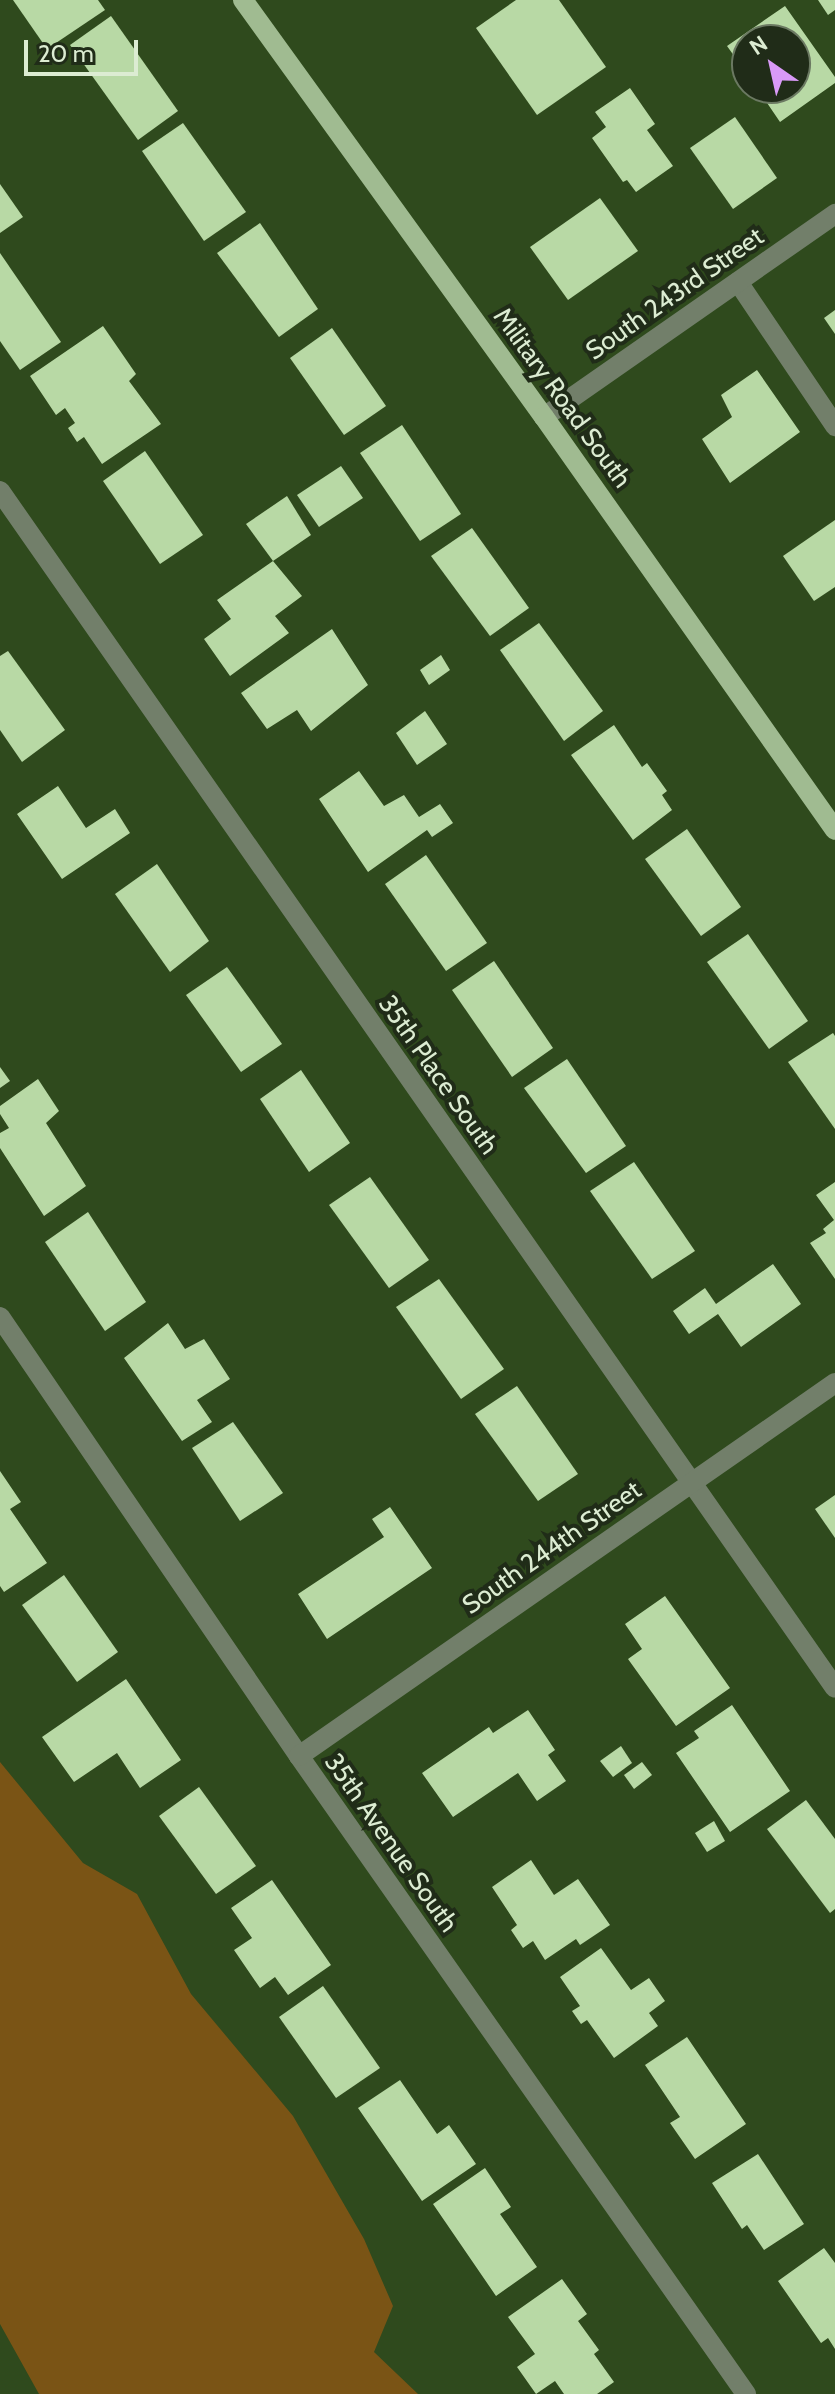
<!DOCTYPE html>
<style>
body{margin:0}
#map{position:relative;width:835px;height:2394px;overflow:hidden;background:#2f4a1d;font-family:Cabin,sans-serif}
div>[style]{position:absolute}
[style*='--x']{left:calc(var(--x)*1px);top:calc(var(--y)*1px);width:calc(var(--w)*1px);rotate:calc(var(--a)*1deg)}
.green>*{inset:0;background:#7a5415}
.building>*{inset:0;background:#b8d9a5}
.minor>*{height:20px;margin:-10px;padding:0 10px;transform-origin:10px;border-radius:10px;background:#727f6a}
.major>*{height:20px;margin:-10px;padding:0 10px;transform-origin:10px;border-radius:10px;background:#a0bb91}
span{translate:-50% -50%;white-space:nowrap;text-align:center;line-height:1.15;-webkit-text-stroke:8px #202c18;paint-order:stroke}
.street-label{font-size:26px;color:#dcecd2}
.north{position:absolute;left:731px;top:24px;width:80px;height:80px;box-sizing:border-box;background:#202c18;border:2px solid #6b7962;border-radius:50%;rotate:326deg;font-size:22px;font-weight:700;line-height:32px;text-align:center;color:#dcecd2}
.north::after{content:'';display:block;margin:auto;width:28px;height:36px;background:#d99af7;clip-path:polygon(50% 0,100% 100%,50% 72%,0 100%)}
.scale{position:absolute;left:24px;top:40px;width:114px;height:36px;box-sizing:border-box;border:4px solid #dcecd2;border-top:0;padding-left:10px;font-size:24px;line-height:28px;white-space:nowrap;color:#dcecd2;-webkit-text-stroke:6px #202c18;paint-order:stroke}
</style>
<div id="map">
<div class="green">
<i style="clip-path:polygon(0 1762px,83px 1863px,137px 1894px,191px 1994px,293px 2116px,364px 2239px,393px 2306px,374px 2352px,418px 2394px,39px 2394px,0 2324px)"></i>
</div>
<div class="building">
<i style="clip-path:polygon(13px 0,98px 0,105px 10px,47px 49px)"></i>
<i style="clip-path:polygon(516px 0,559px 0,606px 67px,537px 115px,476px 28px)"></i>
<i style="clip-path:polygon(818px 0,835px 0,835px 10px,828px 15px)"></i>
<i style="clip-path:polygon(785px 6px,835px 77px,835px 83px,780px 122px,757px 88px,795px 88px,795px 40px,747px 40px,747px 74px,727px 46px)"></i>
<i style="clip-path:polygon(111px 16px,178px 111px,138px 140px,70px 45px)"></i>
<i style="clip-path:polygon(630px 88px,655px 124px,647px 130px,673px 166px,636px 192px,627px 180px,623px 182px,592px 138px,606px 127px,595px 112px)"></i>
<i style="clip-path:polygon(735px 117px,777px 178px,733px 209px,690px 148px)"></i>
<i style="clip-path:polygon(183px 123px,246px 212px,204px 241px,142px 151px)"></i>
<i style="clip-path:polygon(0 184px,23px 217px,0 233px)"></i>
<i style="clip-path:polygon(600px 198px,638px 251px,568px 300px,530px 247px)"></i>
<i style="clip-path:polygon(260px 223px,318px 309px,279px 337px,217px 253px)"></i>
<i style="clip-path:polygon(0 253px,61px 342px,20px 370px,0 341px)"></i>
<i style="clip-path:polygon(835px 310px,835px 334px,824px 318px)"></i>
<i style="clip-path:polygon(103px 326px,136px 374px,129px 381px,161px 424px,102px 464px,84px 437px,77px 442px,68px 428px,75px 423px,65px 408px,56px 415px,30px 376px)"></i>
<i style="clip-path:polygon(332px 328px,386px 406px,344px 435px,290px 358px)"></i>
<i style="clip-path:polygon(757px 370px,800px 432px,730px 483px,702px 439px,732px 417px,721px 395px)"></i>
<i style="clip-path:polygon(402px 425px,461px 514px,420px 541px,360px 453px)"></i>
<i style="clip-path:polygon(145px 451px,203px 535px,160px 564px,103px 481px)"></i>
<i style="clip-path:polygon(341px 466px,363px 498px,319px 527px,297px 495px)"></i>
<i style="clip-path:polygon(287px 496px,311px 535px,273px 561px,246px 524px)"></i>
<i style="clip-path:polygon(835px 520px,835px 587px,814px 601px,783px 556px)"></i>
<i style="clip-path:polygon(472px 528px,529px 608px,490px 636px,431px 556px)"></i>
<i style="clip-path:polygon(273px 561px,302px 596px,275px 616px,289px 633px,230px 676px,204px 639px,231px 619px,217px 600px)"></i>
<i style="clip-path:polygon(539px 623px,603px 711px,564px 741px,500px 650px)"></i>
<i style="clip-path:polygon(332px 629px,368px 685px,311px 731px,297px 710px,267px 729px,241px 693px)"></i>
<i style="clip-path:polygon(8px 651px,65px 730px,22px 762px,0 730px,0 656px)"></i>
<i style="clip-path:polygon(441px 655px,450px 670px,429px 685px,420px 670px)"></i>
<i style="clip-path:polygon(425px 711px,447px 744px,417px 765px,396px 733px)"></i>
<i style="clip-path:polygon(614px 725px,642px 767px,647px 763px,667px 791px,662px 795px,672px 810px,633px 840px,571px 755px)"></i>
<i style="clip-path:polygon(359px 771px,384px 806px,404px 795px,419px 817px,440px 804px,453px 823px,432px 837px,427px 830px,368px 872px,319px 799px)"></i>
<i style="clip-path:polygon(58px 786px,86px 828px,115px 809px,130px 833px,62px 879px,17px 814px)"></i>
<i style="clip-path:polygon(687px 829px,741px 907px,701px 936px,645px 859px)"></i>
<i style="clip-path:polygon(426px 855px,487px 943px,446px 971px,385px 884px)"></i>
<i style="clip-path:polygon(157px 864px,209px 941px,170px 972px,115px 894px)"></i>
<i style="clip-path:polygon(748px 934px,808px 1021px,769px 1049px,707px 962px)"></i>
<i style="clip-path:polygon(494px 961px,553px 1048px,512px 1077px,452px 990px)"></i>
<i style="clip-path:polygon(227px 967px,282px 1044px,241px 1072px,186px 995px)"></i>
<i style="clip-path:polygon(833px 1033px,835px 1036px,835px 1129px,788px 1062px)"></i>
<i style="clip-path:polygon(567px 1059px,626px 1146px,586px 1173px,524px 1088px)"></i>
<i style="clip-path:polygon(0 1067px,10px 1081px,0 1088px)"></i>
<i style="clip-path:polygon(301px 1070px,350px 1143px,309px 1172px,260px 1099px)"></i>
<i style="clip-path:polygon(38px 1079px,59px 1111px,46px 1123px,86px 1186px,44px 1216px,0 1148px,0 1133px,9px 1128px,0 1114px,0 1106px)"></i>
<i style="clip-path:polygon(634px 1162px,695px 1251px,652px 1279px,590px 1191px)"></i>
<i style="clip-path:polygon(370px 1177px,429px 1260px,389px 1288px,329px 1205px)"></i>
<i style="clip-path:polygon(835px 1182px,835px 1279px,810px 1243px,826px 1233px,823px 1229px,834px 1220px,816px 1195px)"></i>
<i style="clip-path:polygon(88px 1212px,146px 1302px,105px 1331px,45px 1242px)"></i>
<i style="clip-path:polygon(773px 1264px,801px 1304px,741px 1347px,718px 1314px,689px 1334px,673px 1311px,705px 1288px,716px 1304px)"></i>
<i style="clip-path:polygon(439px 1279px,504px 1369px,461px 1399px,396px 1307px)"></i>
<i style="clip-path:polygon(168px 1323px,185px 1349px,204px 1339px,230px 1379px,197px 1400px,212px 1422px,182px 1441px,124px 1358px)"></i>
<i style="clip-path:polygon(517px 1386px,578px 1474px,538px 1501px,475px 1414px)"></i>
<i style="clip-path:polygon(233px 1422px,283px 1493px,240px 1521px,192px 1448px)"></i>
<i style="clip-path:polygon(0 1471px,21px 1502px,10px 1509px,47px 1563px,4px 1592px,0 1586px)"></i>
<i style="clip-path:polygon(835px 1495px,835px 1538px,815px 1509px)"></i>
<i style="clip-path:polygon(390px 1507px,432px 1568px,327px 1639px,298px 1594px,384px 1537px,372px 1519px)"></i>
<i style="clip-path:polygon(64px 1575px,118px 1652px,77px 1682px,22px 1605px)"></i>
<i style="clip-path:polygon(665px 1596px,730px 1688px,676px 1726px,628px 1659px,642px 1649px,625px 1624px)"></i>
<i style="clip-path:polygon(126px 1679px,181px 1760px,140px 1788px,117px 1753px,74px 1782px,42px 1737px)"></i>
<i style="clip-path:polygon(732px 1705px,790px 1791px,730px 1832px,676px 1753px,699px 1738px,694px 1731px)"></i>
<i style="clip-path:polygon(528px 1710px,555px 1750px,548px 1755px,566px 1781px,537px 1801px,518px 1773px,453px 1817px,422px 1773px,489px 1727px,493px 1733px)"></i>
<i style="clip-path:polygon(621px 1746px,632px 1763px,613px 1777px,600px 1761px)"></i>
<i style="clip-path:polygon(642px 1762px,652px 1775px,634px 1789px,624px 1775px)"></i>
<i style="clip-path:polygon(199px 1787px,256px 1866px,216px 1894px,159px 1816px)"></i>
<i style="clip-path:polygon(806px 1800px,835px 1839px,835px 1909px,830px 1913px,767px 1829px)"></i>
<i style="clip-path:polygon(714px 1821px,725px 1841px,707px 1852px,695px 1833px)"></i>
<i style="clip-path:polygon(531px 1860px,554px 1895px,578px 1879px,610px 1925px,580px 1945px,576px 1939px,545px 1960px,533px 1941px,523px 1948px,511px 1930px,517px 1925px,492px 1887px)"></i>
<i style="clip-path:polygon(272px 1880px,331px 1965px,288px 1995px,275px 1977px,260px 1988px,234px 1950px,252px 1938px,231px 1908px)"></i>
<i style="clip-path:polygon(601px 1948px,631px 1990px,649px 1978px,665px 2001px,649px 2013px,658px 2026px,614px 2058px,587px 2020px,581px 2024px,572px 2011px,580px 2006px,560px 1977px)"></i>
<i style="clip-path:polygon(323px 1986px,380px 2068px,336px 2098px,279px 2017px)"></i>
<i style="clip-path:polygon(687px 2037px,746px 2124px,695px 2159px,670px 2123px,680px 2117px,645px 2065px)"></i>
<i style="clip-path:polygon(400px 2080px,437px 2134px,449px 2125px,476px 2164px,422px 2201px,358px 2108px)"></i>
<i style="clip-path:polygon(758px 2154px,804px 2224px,764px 2250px,747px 2225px,742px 2229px,712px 2183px)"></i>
<i style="clip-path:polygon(485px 2168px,511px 2207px,500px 2214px,537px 2267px,496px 2296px,433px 2204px)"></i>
<i style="clip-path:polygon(824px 2248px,835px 2263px,835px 2349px,828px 2338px,821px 2343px,778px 2281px)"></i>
<i style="clip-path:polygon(562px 2279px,587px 2314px,578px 2321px,599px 2350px,594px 2354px,614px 2382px,597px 2394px,564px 2394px,555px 2381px,536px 2394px,517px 2367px,535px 2354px,508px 2317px)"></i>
</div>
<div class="minor">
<i style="--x:738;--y:282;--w:174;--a:56"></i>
<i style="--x:544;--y:417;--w:355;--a:-34.9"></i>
<i style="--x:0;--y:491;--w:1459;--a:55.1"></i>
<i style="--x:0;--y:1317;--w:531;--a:55.74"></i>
<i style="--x:299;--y:1756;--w:779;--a:54.98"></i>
<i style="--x:299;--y:1756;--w:653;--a:-34.83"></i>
</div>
<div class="major">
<i style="--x:243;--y:0;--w:514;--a:54.18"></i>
<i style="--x:544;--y:417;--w:505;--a:54.83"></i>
</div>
<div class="street-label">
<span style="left:675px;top:294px;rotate:-35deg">South 243rd Street</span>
<span style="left:562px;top:398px;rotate:54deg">Military Road South</span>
<span style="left:438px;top:1075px;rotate:55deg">35th Place South</span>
<span style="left:552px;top:1548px;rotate:-35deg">South 244th Street</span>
<span style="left:391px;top:1843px;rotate:55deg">35th Avenue South</span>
</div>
<div class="north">N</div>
<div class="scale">20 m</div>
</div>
